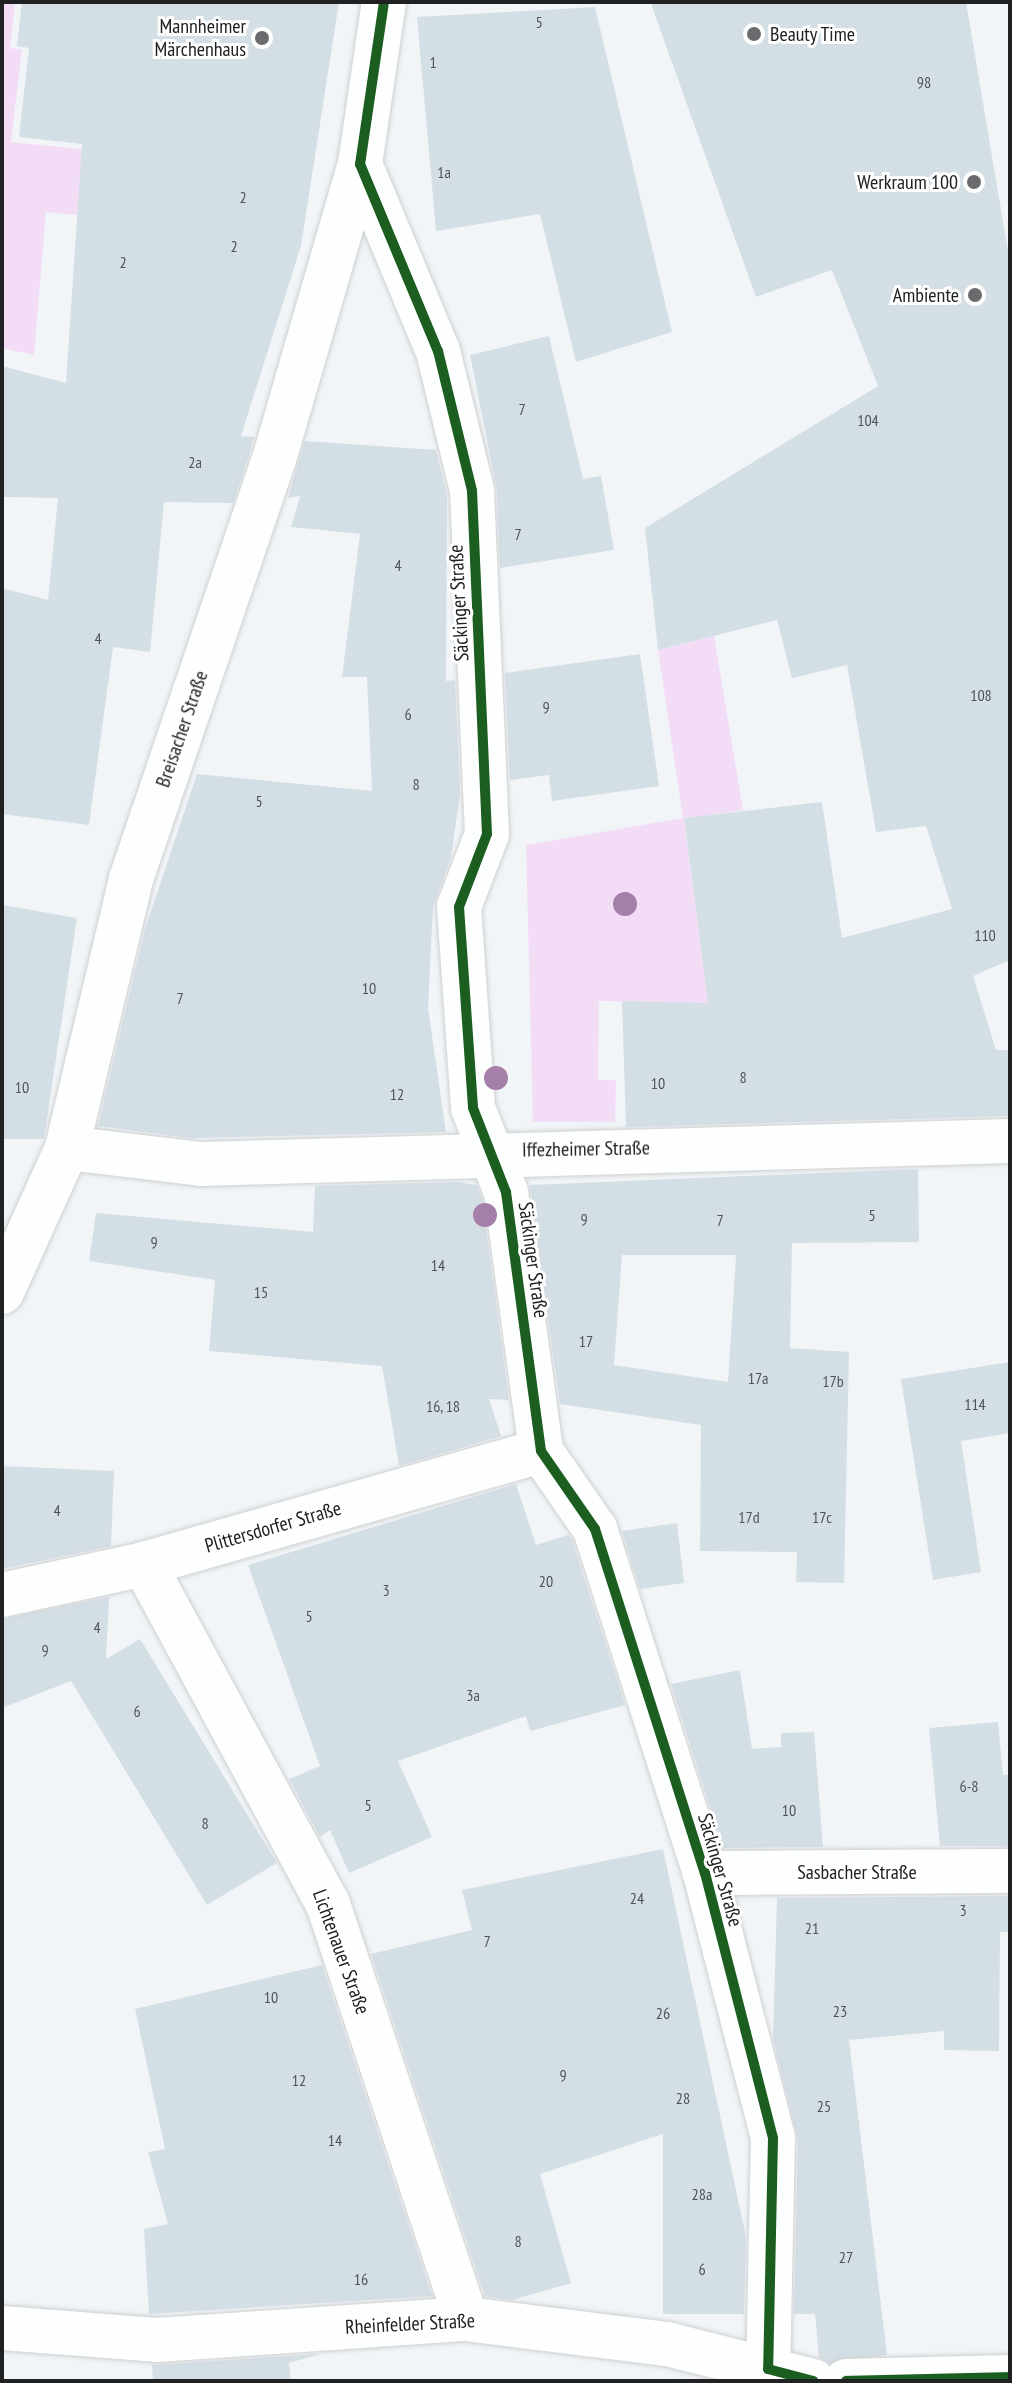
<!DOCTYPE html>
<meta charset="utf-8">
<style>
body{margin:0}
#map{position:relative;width:1012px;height:2383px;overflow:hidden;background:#f2f5f8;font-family:"PT Sans Narrow",sans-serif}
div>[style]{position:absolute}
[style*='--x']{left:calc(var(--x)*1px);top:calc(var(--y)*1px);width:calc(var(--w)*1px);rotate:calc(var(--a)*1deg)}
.green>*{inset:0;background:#f3ddf6}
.building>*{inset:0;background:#d4dfe5}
.roads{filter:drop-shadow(0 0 2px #ced0d2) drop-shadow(0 0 2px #ced0d2)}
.minor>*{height:44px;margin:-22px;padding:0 22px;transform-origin:22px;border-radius:22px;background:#fdfefe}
.cycleway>*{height:10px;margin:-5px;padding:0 5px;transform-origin:5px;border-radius:5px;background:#1b5e20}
.trees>*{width:24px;height:24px;margin:-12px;border-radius:50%;background:#a47fa9}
.dots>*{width:22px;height:22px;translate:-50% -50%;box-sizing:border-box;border:4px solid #fff;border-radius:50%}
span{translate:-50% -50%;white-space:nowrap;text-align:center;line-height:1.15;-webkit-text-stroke:6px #fff;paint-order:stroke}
.number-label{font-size:16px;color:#4f5256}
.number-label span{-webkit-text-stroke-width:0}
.poi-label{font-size:20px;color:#202123}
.right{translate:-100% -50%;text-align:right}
.left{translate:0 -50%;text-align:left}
.street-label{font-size:20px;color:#202123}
.frame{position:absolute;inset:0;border:4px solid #202123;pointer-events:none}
</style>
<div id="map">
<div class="green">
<i style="clip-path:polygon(2px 2px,15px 2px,10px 48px,22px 50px,11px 142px,100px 151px,117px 219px,46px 212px,34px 355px,2px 348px)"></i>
<i style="clip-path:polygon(714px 636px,743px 810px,684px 819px,708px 1003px,599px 1001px,598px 1080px,616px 1080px,615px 1122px,533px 1122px,526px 845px,683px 818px,658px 650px)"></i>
</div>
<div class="building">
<i style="clip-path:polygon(22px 2px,339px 2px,301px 246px,241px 436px,254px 437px,249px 455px,233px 503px,164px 502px,150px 652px,113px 647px,89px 825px,2px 814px,2px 588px,48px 600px,58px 498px,2px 497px,2px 366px,66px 383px,82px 144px,19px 137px,29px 48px,17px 46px)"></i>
<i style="clip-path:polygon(966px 2px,1010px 263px,1010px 960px,973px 976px,996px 1050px,1010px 1050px,1010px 1116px,626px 1127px,622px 1001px,708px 1003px,684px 818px,822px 802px,842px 938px,952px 909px,926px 826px,876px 832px,847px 665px,792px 678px,777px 620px,658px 650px,645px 528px,878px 386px,832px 270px,756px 297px,651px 4px)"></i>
<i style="clip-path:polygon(595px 7px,672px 332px,576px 362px,540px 214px,436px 231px,417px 17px)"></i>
<i style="clip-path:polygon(549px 336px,583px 479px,601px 476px,614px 550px,500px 568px,497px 490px,470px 355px)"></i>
<i style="clip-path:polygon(305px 441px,436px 450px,447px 495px,446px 681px,455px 680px,460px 795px,451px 857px,433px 907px,428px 1008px,446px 1132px,191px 1138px,98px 1126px,145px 929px,197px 774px,372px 791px,367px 677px,342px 677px,360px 534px,291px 527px,300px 496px,288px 498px)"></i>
<i style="clip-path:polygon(640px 654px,659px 786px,552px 801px,549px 775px,510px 780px,505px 673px)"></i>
<i style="clip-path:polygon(2px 905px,77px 918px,44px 1139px,2px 1139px)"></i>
<i style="clip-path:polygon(evenodd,918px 1169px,919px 1242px,792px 1243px,790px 1348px,849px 1352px,844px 1583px,796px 1582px,797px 1552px,700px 1551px,701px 1425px,560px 1404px,530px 1185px,918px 1169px,622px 1255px,736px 1255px,728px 1382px,614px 1365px,622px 1255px)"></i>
<i style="clip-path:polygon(457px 1182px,477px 1185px,482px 1198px,509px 1400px,489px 1399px,501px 1436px,399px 1466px,382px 1366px,209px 1351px,215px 1280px,89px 1261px,96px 1213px,313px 1232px,315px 1186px)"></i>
<i style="clip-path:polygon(1010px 1362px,1010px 1433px,961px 1441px,981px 1572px,933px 1580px,901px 1379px)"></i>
<i style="clip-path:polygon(2px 1466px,114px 1471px,111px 1546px,2px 1569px)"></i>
<i style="clip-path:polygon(516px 1484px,536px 1545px,568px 1535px,572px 1540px,625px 1705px,530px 1731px,526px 1716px,398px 1761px,432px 1837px,349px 1873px,330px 1830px,320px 1837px,289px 1779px,320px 1766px,248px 1565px)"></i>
<i style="clip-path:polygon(677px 1523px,684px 1583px,640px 1589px,622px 1531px)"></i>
<i style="clip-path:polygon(109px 1597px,106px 1659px,140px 1639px,277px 1863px,207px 1905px,71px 1681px,2px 1708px,2px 1619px)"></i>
<i style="clip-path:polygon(740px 1670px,752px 1749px,781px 1747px,781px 1733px,814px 1732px,823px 1847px,723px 1848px,671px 1684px)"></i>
<i style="clip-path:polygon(998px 1722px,1003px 1775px,1010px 1775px,1010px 1846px,940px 1846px,929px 1728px)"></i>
<i style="clip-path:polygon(663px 1849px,746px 2237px,744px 2314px,663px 2314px,663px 2134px,540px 2174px,571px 2283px,512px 2300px,485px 2296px,371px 1954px,472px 1930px,462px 1890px)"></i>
<i style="clip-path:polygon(1010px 1896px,1010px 1932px,1000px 1932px,999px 2051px,944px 2050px,944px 2031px,849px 2040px,887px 2355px,830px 2363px,819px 2357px,815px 2314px,794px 2314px,798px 2139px,773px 2039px,777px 1898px)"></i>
<i style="clip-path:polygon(322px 1965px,432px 2296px,149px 2314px,144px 2229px,168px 2224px,148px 2152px,165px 2149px,135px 2009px)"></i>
<i style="clip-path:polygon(320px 2354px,289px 2363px,291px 2381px,153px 2381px,152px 2365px)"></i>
</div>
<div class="roads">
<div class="minor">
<i style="--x:360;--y:164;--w:203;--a:67.4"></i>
<i style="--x:438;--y:351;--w:144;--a:76.3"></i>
<i style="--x:472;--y:491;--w:343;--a:87.5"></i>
<i style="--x:487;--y:834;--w:78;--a:111"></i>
<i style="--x:459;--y:907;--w:201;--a:86"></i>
<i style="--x:473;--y:1108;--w:90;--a:68.6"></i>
<i style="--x:506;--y:1192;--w:261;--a:82.3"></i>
<i style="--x:541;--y:1451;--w:95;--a:55.3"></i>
<i style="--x:595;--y:1529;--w:361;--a:72.3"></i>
<i style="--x:705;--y:1873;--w:274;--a:75.6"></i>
<i style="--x:773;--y:2138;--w:231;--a:91.2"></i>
<i style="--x:67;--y:1148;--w:135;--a:6.8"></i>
<i style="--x:201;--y:1164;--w:809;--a:-1.63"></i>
<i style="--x:2;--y:1292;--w:158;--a:-65.7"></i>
<i style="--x:67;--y:1148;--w:277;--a:-76.6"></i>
<i style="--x:131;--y:879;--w:440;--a:-71.2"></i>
<i style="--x:273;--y:463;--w:311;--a:-73.8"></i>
<i style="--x:360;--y:164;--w:164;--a:-81.6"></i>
<i style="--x:144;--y:1564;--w:387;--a:61.6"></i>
<i style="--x:328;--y:1904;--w:437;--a:71.6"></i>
<i style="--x:2;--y:1595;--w:145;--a:-12.3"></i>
<i style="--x:144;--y:1564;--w:413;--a:-15.9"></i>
<i style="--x:705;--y:1873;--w:305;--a:-0.4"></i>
<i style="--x:2;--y:2328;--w:155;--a:4.4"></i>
<i style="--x:157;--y:2340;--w:310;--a:-3.9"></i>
<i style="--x:466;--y:2319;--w:203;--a:7.1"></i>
<i style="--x:667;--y:2344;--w:151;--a:14.2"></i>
<i style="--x:846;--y:2381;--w:164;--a:-1.4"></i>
</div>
</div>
<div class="cycleway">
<i style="--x:384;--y:2;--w:164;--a:98.4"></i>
<i style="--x:360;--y:164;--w:203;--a:67.4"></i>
<i style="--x:438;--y:351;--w:144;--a:76.3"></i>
<i style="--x:472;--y:491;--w:343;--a:87.5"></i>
<i style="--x:487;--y:834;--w:78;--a:111"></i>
<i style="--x:459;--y:907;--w:201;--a:86"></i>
<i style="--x:473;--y:1108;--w:90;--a:68.6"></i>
<i style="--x:506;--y:1192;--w:261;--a:82.3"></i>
<i style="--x:541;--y:1451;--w:95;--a:55.3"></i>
<i style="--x:595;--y:1529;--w:361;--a:72.3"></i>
<i style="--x:705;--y:1873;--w:274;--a:75.6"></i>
<i style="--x:773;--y:2138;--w:231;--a:91.2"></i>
<i style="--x:768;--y:2369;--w:47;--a:14.9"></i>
<i style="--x:846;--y:2381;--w:164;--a:-1.4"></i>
</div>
<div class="trees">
<i style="left:625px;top:904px"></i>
<i style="left:496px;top:1078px"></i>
<i style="left:485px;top:1215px"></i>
</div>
<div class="dots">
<i style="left:754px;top:34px;background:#6a6b6e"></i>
<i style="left:262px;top:38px;background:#6a6b6e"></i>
<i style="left:974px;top:182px;background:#6a6b6e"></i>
<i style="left:975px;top:295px;background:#6a6b6e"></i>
</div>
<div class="number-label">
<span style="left:539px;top:22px">5</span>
<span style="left:433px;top:62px">1</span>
<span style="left:924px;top:82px">98</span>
<span style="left:444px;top:172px">1a</span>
<span style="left:243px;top:197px">2</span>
<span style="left:234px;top:246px">2</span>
<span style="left:123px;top:262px">2</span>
<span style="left:522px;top:409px">7</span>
<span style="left:868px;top:420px">104</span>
<span style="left:195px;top:462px">2a</span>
<span style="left:518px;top:534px">7</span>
<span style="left:398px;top:565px">4</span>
<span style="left:98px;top:638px">4</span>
<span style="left:981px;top:695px">108</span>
<span style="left:546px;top:707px">9</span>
<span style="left:408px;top:714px">6</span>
<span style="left:416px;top:784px">8</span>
<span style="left:259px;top:801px">5</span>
<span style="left:985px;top:935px">110</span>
<span style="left:369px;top:988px">10</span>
<span style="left:180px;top:998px">7</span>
<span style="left:743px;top:1077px">8</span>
<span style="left:658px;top:1083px">10</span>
<span style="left:22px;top:1087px">10</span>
<span style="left:397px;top:1094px">12</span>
<span style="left:872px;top:1215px">5</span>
<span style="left:584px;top:1219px">9</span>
<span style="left:720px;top:1220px">7</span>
<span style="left:154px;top:1242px">9</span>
<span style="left:438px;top:1265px">14</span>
<span style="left:261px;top:1292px">15</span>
<span style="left:586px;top:1341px">17</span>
<span style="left:758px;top:1378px">17a</span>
<span style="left:833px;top:1381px">17b</span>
<span style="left:975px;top:1404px">114</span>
<span style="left:443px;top:1406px">16, 18</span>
<span style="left:57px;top:1510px">4</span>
<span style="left:749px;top:1517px">17d</span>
<span style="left:822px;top:1517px">17c</span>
<span style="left:546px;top:1581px">20</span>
<span style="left:386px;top:1590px">3</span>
<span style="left:309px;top:1616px">5</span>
<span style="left:97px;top:1627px">4</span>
<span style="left:45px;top:1650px">9</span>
<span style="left:473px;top:1695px">3a</span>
<span style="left:137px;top:1711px">6</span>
<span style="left:969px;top:1786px">6-8</span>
<span style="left:368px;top:1805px">5</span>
<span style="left:789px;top:1810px">10</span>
<span style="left:205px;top:1823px">8</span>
<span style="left:637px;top:1898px">24</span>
<span style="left:963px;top:1910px">3</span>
<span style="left:812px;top:1928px">21</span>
<span style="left:487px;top:1941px">7</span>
<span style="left:271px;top:1997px">10</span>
<span style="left:840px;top:2011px">23</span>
<span style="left:663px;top:2013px">26</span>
<span style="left:563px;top:2075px">9</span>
<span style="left:299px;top:2080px">12</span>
<span style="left:683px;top:2098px">28</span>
<span style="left:824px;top:2106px">25</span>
<span style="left:335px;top:2140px">14</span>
<span style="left:702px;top:2194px">28a</span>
<span style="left:518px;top:2241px">8</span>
<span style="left:846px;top:2257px">27</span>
<span style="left:702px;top:2269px">6</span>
<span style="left:361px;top:2279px">16</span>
</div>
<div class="poi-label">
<span class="right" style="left:246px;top:38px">Mannheimer<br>Märchenhaus</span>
<span class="left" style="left:770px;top:34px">Beauty Time</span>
<span class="right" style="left:958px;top:182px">Werkraum 100</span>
<span class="right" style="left:959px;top:295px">Ambiente</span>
</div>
<div class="street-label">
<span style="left:459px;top:603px;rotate:-93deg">Säckinger Straße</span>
<span style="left:182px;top:729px;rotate:-71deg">Breisacher Straße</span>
<span style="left:586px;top:1149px;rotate:-1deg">Iffezheimer Straße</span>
<span style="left:533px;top:1260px;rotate:82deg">Säckinger Straße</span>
<span style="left:273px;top:1527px;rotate:-16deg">Plittersdorfer Straße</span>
<span style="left:720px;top:1870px;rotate:74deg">Säckinger Straße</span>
<span style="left:857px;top:1872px">Sasbacher Straße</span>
<span style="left:341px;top:1952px;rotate:70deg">Lichtenauer Straße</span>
<span style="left:410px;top:2324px;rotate:-3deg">Rheinfelder Straße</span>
</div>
<div class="frame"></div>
</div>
